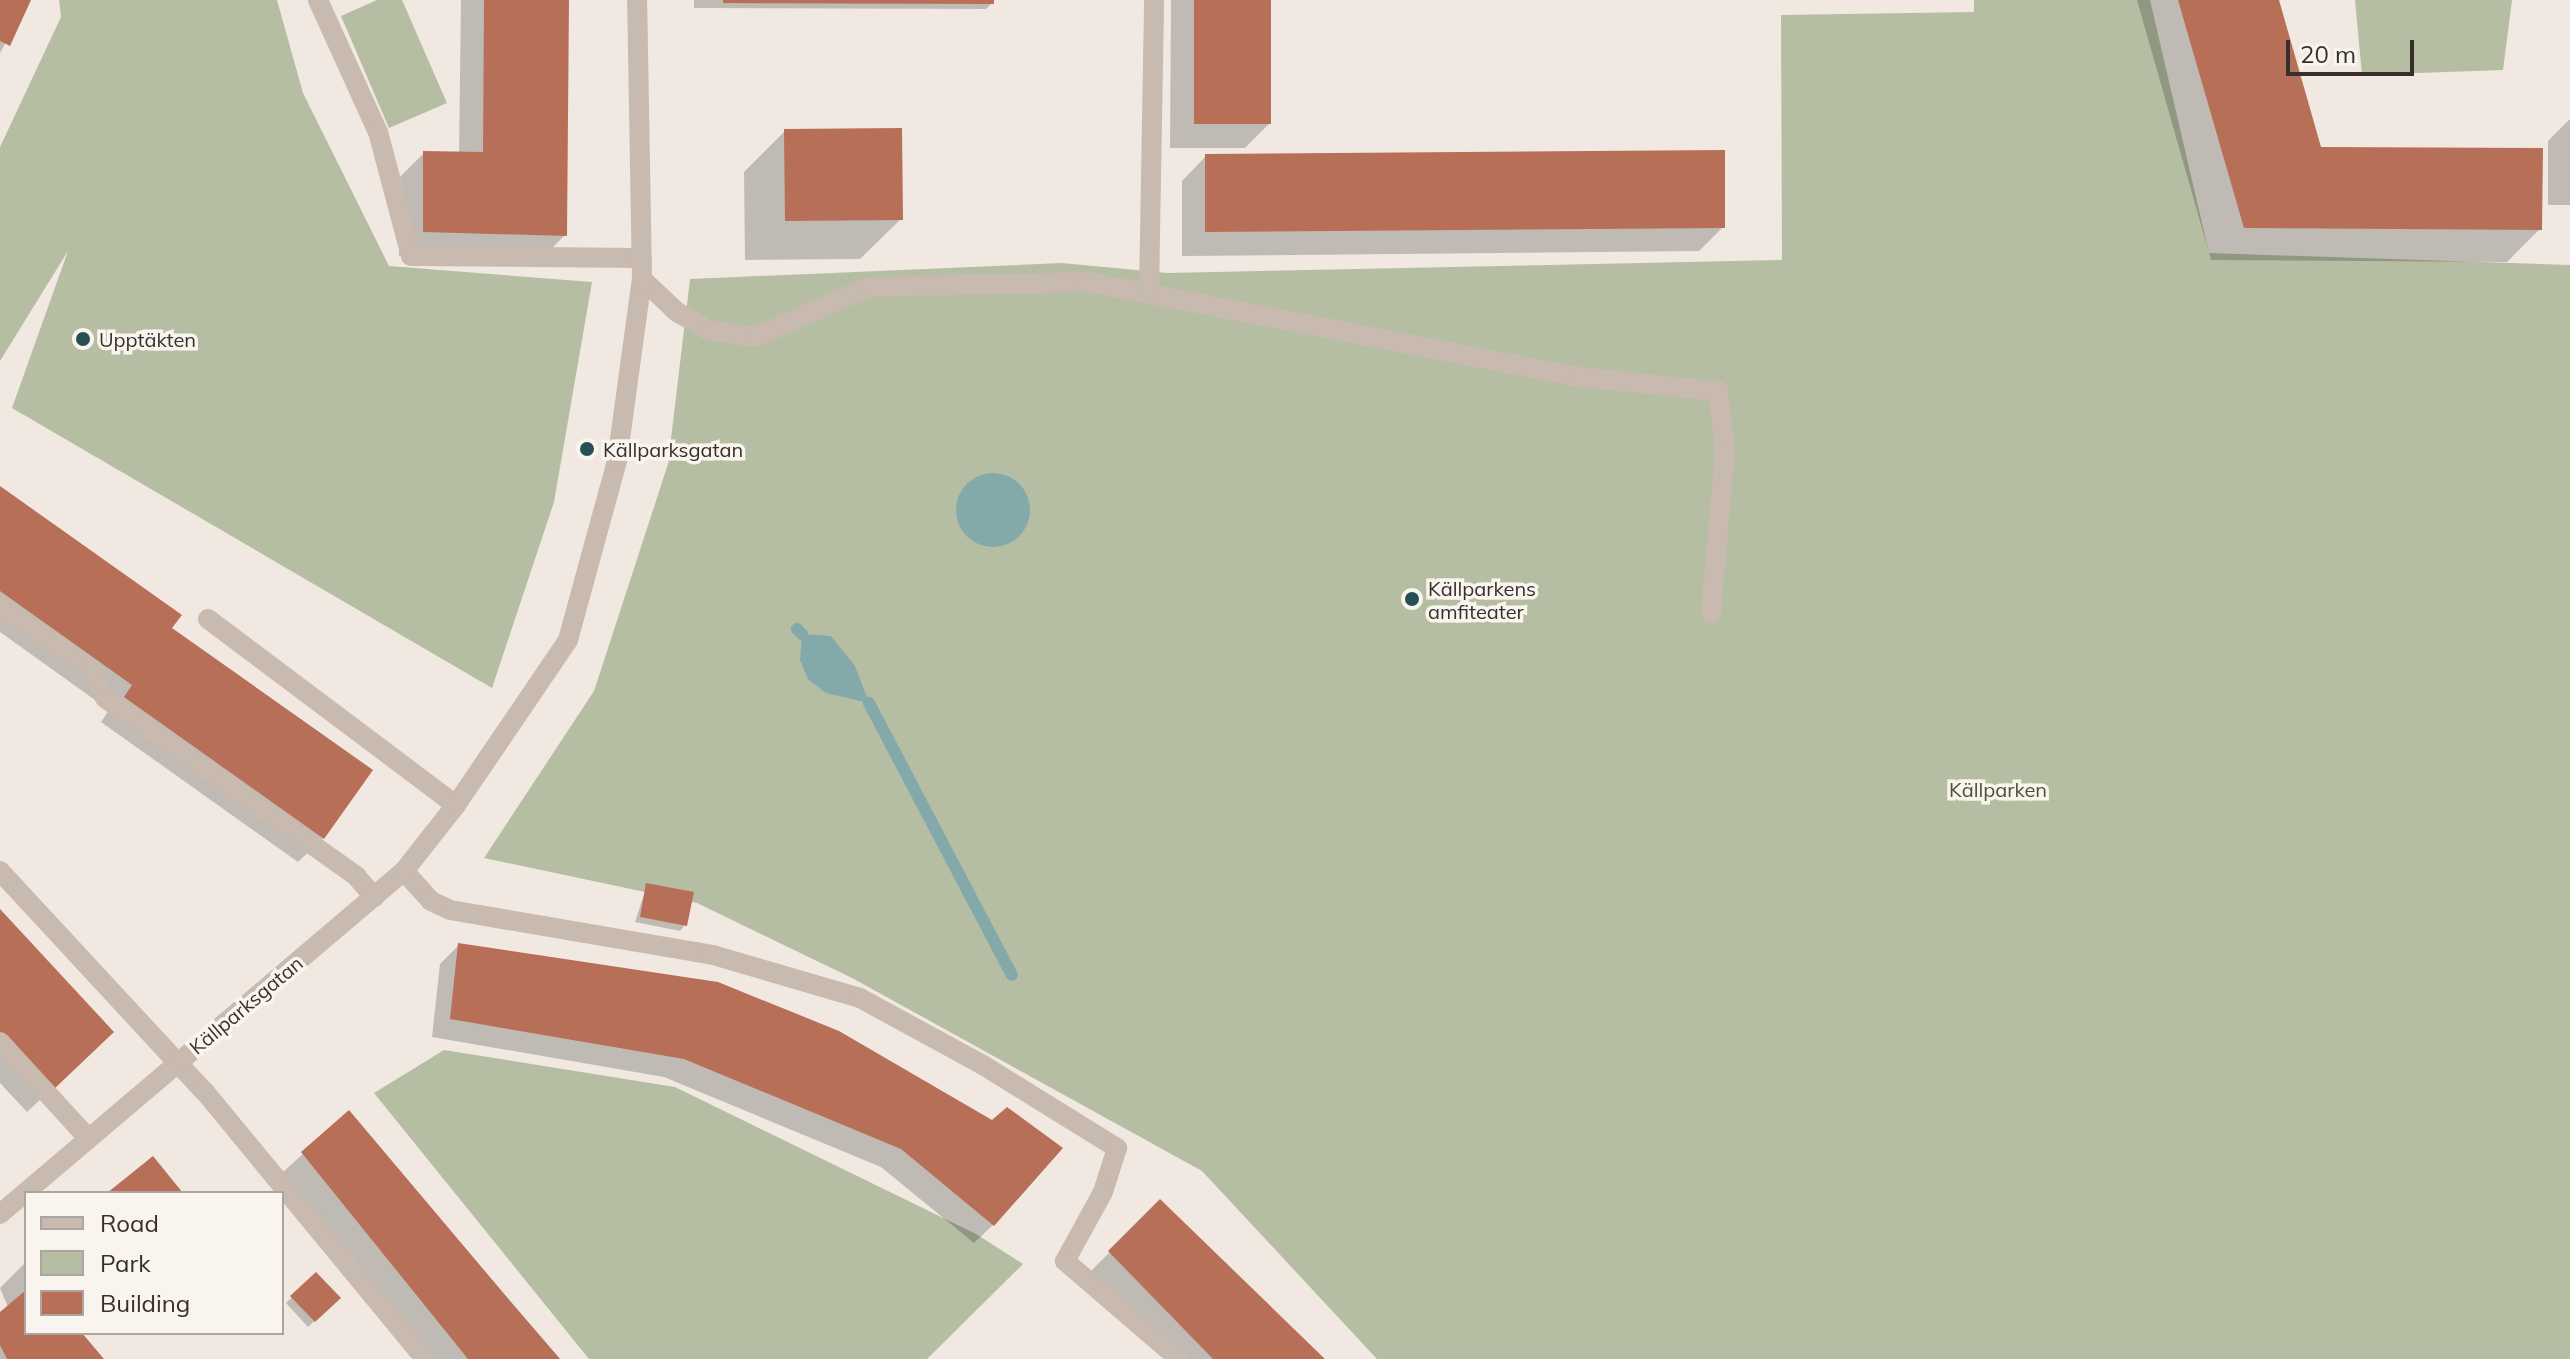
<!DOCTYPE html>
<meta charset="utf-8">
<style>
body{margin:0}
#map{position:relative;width:2570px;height:1359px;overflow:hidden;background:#f1e9e1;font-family:Mulish,sans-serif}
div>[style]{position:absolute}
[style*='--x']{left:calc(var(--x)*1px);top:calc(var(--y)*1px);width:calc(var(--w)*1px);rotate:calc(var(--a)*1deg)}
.green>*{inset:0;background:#b5bea3}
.water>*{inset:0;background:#83a9ab}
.round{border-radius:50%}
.shadow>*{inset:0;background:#0003}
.stream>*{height:12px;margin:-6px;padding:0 6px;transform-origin:6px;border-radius:6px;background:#83a9ab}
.building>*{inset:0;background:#b86f58}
.minor>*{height:20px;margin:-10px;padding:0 10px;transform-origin:10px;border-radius:10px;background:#c8baae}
.dots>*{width:22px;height:22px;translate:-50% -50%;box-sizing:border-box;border:4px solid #f9f4ed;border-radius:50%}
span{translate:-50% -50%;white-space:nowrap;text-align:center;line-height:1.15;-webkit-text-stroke:7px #f9f4ed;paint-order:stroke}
.poi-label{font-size:20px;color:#372f2c}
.left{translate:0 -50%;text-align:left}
.park-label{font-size:20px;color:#475332}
.street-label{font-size:20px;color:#372f2c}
.legend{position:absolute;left:24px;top:1191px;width:260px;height:144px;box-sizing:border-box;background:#f9f4ed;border:2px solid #aba5a0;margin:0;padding:10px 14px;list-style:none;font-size:24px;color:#372f2c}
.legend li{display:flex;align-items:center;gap:16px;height:40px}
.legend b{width:40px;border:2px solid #aba5a0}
.scale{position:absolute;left:2286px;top:40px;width:128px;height:36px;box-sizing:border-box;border:4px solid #372f2c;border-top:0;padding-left:10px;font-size:24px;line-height:28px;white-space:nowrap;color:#372f2c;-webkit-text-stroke:6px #f9f4ed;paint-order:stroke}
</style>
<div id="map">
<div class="green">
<i style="clip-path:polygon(59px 0,277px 0,303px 93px,389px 266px,592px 282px,554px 502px,492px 688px,12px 408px,68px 251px,0 361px,0 147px,61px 17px)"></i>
<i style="clip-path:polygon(377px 0,402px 0,447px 103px,389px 128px,341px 16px)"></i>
<i style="clip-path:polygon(1974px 0,2150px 0,2209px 253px,2570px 265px,2570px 1359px,1377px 1359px,1202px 1171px,852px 978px,697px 903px,484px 858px,594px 691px,668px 464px,690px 279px,1062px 263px,1168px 273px,1782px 260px,1781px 15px,1974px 12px)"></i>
<i style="clip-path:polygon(2355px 0,2512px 0,2503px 70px,2362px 75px)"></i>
<i style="clip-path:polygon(444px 1050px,675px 1087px,976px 1234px,1023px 1264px,927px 1359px,589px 1359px,374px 1093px)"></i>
</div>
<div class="water">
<i class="round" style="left:956px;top:473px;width:74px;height:74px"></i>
<i style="clip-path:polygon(802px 634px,831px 636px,855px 666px,869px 703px,826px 693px,808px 679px,800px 660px)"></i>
</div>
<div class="shadow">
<i style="clip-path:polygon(0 0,29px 0,0 53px)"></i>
<i style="clip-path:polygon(461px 0,567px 0,565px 235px,541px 259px,399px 256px,400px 177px,424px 153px,459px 153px)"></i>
<i style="clip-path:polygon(694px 0,992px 0,992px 3px,986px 9px,694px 8px)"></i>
<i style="clip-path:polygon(1171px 0,1269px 0,1269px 124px,1245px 148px,1170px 148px)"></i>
<i style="clip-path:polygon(2137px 0,2277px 0,2319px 149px,2540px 229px,2507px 262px,2211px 260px)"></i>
<i style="clip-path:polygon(2570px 119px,2570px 205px,2548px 205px,2548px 141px)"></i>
<i style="clip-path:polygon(785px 131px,901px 219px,860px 259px,745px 260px,744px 172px)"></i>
<i style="clip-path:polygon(1206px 156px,1723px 227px,1699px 251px,1182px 256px,1182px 181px)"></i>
<i style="clip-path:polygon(0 488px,170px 628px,323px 838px,298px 862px,101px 722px,109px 710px,0 632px)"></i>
<i style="clip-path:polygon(647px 885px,685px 925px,680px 931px,635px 922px)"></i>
<i style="clip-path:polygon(0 912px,87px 1056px,27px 1112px,0 1083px)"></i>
<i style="clip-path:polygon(459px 945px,838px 1032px,993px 1225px,974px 1243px,881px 1167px,664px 1077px,432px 1037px,440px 964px)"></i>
<i style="clip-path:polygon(349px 1112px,560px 1359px,434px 1359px,283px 1172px)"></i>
<i style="clip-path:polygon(1160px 1202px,1322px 1359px,1177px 1359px,1091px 1271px)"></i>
<i style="clip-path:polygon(26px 1262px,26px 1333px,79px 1333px,100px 1359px,0 1359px,0 1314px,8px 1307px,0 1288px)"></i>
<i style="clip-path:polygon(316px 1275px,338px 1298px,308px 1327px,286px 1303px)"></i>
</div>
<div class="stream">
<i style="--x:797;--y:629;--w:7;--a:45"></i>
<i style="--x:869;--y:703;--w:307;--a:62.3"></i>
</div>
<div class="building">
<i style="clip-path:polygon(0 0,31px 0,10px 46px,0 41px)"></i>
<i style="clip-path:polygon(484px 0,569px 0,567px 236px,423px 232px,423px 151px,483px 152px)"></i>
<i style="clip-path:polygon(723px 0,994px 0,994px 4px,723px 3px)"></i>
<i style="clip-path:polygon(1194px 0,1271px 0,1271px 124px,1194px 124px)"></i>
<i style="clip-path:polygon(2178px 0,2279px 0,2321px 147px,2543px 148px,2542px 230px,2244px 228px)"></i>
<i style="clip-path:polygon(902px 128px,903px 220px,785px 221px,784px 129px)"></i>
<i style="clip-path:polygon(1725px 150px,1725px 228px,1205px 232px,1205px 154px)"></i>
<i style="clip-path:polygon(0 486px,182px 615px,172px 628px,373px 770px,324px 839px,124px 697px,132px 685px,0 591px)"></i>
<i style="clip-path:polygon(646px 883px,694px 892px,687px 926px,640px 917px)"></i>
<i style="clip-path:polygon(0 909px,114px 1032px,53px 1090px,0 1033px)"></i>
<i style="clip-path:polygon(458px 943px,718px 982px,839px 1031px,992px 1120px,1007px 1107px,1063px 1148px,994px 1226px,901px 1149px,684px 1059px,450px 1019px)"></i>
<i style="clip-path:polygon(349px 1110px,510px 1301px,560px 1359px,468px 1359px,301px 1152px)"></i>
<i style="clip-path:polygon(153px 1156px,183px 1193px,107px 1193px)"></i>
<i style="clip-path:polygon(1160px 1199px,1325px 1359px,1213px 1359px,1108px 1251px)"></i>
<i style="clip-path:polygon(316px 1272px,341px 1298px,315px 1322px,290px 1296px)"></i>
<i style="clip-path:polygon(26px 1290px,26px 1333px,82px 1333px,104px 1359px,7px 1359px,0 1345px,0 1312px)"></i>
</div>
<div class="minor">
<i style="--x:318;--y:0;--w:145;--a:65.6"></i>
<i style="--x:378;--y:132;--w:128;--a:75.1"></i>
<i style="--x:411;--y:256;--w:231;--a:0.5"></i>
<i style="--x:642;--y:279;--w:48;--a:43.3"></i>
<i style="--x:677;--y:312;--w:36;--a:30"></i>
<i style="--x:708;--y:330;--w:48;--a:8.5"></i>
<i style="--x:755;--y:337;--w:124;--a:-23.7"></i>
<i style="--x:869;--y:287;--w:219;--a:-1.3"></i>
<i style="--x:1088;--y:282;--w:500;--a:10.95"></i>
<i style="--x:1579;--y:377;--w:140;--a:5.8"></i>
<i style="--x:1718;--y:391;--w:59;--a:83.2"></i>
<i style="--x:1725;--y:450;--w:164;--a:94.9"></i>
<i style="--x:1149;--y:293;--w:293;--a:-89"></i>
<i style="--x:0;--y:606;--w:111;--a:34.7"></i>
<i style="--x:91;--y:669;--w:32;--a:64"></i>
<i style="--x:105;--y:698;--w:308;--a:35.3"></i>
<i style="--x:356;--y:876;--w:28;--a:49"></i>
<i style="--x:208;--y:619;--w:310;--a:36.9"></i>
<i style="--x:0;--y:871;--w:301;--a:47.2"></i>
<i style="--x:205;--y:1092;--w:346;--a:50.5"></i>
<i style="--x:404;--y:871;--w:40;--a:48"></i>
<i style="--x:431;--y:901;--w:21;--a:25"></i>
<i style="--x:450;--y:910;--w:267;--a:9.7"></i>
<i style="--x:713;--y:955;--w:153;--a:16.3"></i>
<i style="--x:860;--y:998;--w:140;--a:28.6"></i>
<i style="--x:983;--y:1065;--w:158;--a:31.8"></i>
<i style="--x:1117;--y:1148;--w:46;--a:107.7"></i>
<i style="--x:1103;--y:1192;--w:79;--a:118.8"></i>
<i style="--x:1065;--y:1261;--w:150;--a:40.7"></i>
<i style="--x:0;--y:1042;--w:129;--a:47.5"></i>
<i style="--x:0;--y:1214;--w:530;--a:-40.33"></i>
<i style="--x:404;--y:871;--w:84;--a:-51.8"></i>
<i style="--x:456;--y:805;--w:199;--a:-55.8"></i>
<i style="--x:568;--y:640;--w:186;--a:-74.7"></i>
<i style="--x:617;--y:461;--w:184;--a:-82.2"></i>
<i style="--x:642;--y:279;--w:279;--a:-91"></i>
</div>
<div class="dots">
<i style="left:83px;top:339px;background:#265154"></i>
<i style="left:587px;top:449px;background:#265154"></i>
<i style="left:1412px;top:599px;background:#265154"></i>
</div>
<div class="poi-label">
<span class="left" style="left:99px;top:339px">Upptäkten</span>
<span class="left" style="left:603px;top:449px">Källparksgatan</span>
<span class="left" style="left:1428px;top:600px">Källparkens<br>amfiteater</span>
</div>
<div class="park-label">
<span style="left:1998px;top:789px">Källparken</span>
</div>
<div class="street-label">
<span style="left:246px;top:1005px;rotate:-40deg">Källparksgatan</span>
</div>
<ul class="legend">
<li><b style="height:10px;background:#c8baae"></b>Road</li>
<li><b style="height:22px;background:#b5bea3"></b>Park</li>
<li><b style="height:22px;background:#b86f58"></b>Building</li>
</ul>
<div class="scale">20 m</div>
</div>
